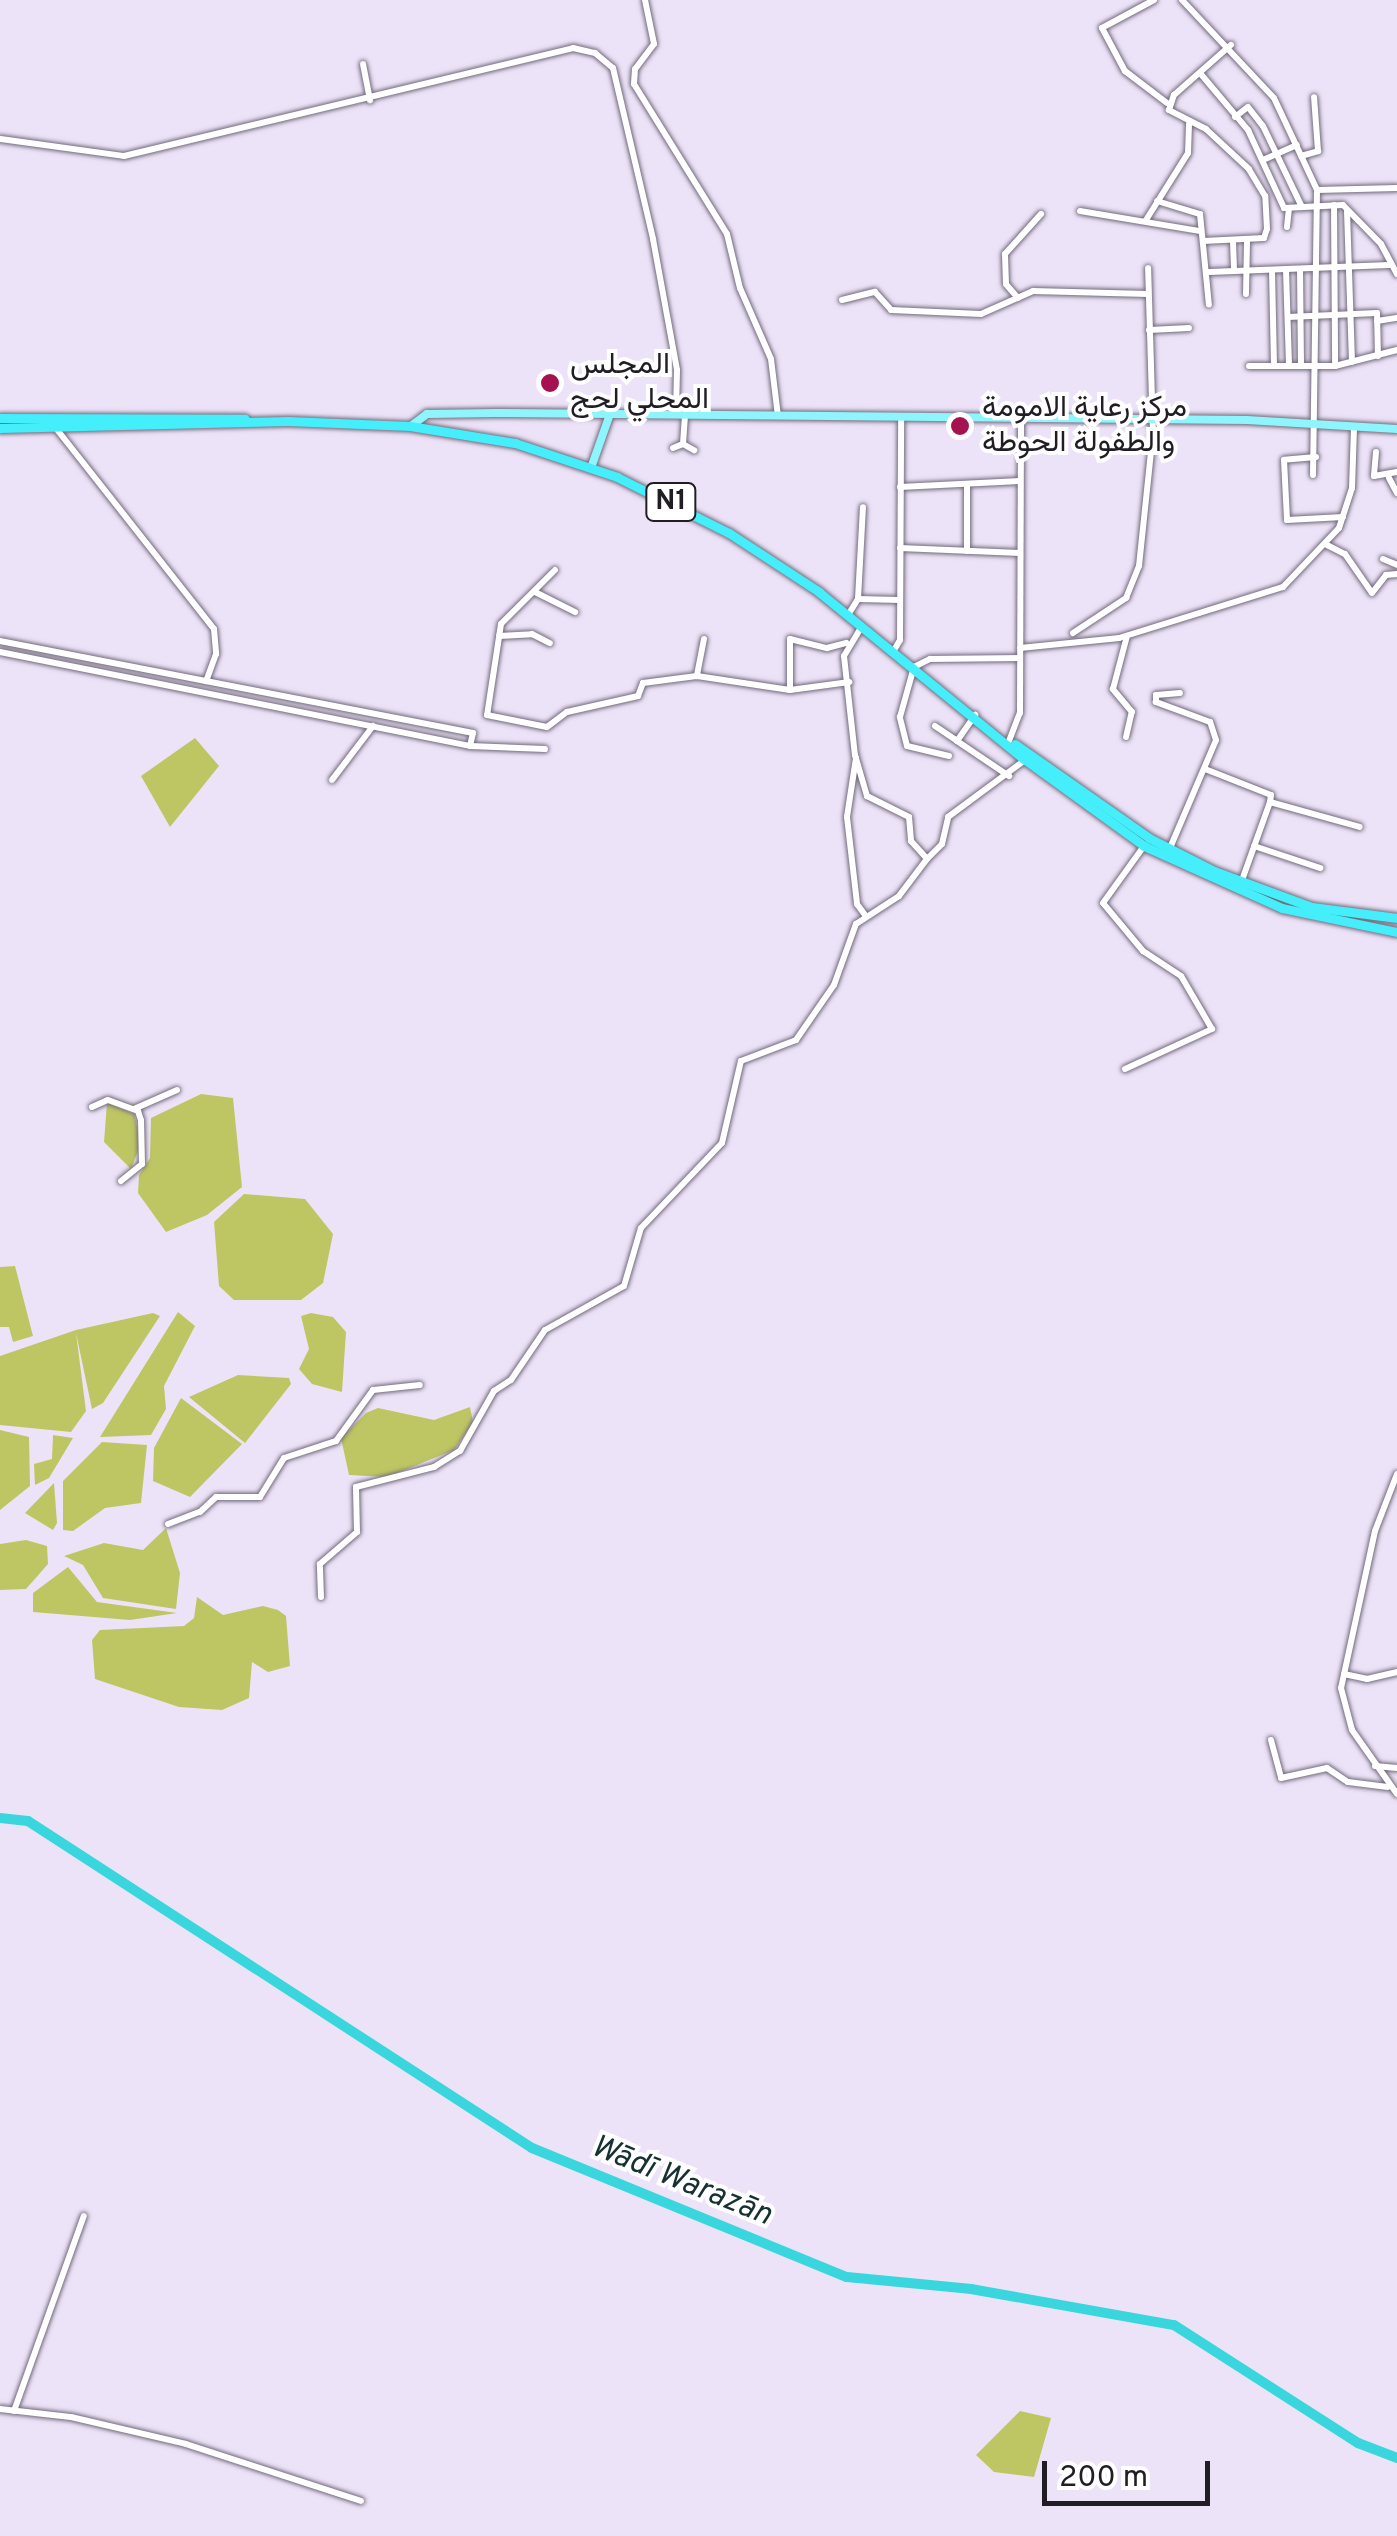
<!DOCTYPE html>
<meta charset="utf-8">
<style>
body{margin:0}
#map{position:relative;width:1397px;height:2536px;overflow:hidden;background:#ede3f8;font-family:Overpass,Vazirmatn,sans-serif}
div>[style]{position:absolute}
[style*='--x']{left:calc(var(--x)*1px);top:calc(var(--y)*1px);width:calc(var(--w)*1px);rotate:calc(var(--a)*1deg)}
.green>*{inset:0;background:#bec663}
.river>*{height:10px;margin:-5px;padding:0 5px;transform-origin:5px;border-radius:5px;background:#39d7dd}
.roads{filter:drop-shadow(0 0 2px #726a7c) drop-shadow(0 0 2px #726a7c)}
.minor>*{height:6px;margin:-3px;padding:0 3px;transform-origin:3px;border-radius:3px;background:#fff}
.major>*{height:8px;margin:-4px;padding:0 4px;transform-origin:4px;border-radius:4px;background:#8ff5fc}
.highway>*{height:9px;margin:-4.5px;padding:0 4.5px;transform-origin:4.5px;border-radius:4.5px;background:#44eefa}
.dots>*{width:28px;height:28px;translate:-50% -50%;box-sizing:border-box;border:5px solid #fff;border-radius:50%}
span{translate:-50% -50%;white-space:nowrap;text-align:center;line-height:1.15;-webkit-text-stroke:8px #fff;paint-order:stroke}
.shield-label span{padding:2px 8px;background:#fff;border:2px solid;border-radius:8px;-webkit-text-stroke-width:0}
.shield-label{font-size:28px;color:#201d24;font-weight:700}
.poi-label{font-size:30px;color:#201d24}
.left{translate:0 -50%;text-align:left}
.water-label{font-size:32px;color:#173031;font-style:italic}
.scale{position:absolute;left:1042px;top:2461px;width:168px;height:45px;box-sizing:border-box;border:5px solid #201d24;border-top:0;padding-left:12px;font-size:30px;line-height:35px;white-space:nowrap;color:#201d24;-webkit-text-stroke:8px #fff;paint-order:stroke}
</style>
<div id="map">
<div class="green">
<i style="clip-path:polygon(195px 738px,219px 766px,170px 827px,141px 776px)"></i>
<i style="clip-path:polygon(201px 1094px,233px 1098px,242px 1187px,207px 1215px,166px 1232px,138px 1193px,139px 1175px,150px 1158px,151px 1118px)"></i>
<i style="clip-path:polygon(107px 1103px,134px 1114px,141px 1143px,131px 1169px,104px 1142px)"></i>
<i style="clip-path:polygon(244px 1194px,305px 1199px,333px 1234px,323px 1283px,301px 1300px,234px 1300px,219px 1286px,214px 1222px)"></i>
<i style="clip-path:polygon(15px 1266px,33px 1336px,13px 1342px,9px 1327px,0 1327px,0 1267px)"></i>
<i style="clip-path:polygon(178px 1312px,195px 1326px,164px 1386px,166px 1409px,151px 1435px,100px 1437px)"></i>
<i style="clip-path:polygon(153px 1313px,160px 1316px,103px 1403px,92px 1409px,76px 1333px,86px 1411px,71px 1432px,0 1425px,0 1356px,76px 1330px)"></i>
<i style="clip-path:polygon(311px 1313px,333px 1317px,346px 1332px,342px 1392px,312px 1384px,299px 1369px,309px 1349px,301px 1316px)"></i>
<i style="clip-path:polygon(238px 1375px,289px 1378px,291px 1384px,245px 1443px,189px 1397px)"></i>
<i style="clip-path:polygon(181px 1398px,242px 1444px,190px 1497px,153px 1481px,154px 1448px)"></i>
<i style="clip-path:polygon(470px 1407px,473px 1422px,454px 1450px,387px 1477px,349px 1475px,341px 1438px,366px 1413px,378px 1408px,434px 1420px)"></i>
<i style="clip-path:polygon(0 1430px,29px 1437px,30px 1486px,0 1510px)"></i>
<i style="clip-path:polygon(53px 1435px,73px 1438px,49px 1478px,35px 1485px,34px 1464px,52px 1459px)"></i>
<i style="clip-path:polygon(102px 1442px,147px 1445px,141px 1503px,105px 1508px,73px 1531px,63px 1530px,63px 1481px)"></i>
<i style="clip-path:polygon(54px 1483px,57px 1523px,53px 1530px,25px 1513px)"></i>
<i style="clip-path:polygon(166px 1528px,180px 1573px,176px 1609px,103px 1598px,83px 1565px,64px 1556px,104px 1543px,143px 1550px)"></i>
<i style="clip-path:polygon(26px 1540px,47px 1546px,48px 1564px,26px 1589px,0 1590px,0 1544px)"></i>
<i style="clip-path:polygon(68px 1567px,97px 1602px,177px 1613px,130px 1620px,33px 1612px,33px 1593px)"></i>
<i style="clip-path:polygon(197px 1597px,223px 1615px,263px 1606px,278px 1610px,286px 1616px,290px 1666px,268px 1672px,252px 1662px,249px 1698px,222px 1710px,179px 1707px,95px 1679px,92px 1640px,100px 1630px,184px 1626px,194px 1618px)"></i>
<i style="clip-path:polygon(1020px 2411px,1051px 2418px,1034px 2477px,994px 2472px,976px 2455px)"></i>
</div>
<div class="river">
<i style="--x:0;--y:1818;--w:28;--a:6"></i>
<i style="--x:28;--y:1821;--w:601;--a:32.98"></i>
<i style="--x:532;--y:2148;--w:340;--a:22.3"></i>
<i style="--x:847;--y:2277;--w:125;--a:5.5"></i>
<i style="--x:971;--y:2289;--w:206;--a:10.1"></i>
<i style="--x:1174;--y:2325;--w:219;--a:32.7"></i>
<i style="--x:1358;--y:2443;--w:42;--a:21"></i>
</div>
<div class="roads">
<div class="minor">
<i style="--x:645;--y:0;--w:45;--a:78.4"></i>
<i style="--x:654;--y:44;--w:31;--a:127"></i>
<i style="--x:635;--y:69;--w:15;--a:94"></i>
<i style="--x:634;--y:84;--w:176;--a:58.2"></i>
<i style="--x:727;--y:234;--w:56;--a:76.5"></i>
<i style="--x:740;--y:288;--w:77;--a:66.4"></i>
<i style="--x:771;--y:359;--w:57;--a:83"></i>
<i style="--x:1154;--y:0;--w:59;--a:151.7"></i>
<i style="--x:1102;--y:28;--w:49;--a:61.9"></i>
<i style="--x:1125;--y:71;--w:53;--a:37.3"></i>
<i style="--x:1182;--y:0;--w:134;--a:46.8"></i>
<i style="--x:1274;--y:98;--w:102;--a:64.9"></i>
<i style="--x:1317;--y:190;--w:285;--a:90.8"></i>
<i style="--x:363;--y:64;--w:37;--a:79"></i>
<i style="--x:1200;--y:73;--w:75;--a:49.9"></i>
<i style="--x:1248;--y:130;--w:86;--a:65.2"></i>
<i style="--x:1284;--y:208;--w:59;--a:-2.9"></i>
<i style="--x:1343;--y:205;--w:54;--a:45.7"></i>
<i style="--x:1381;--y:244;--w:34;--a:62"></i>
<i style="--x:1235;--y:117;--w:16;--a:-38"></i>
<i style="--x:1248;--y:107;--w:24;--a:52"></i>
<i style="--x:1263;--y:126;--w:90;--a:64.3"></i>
<i style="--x:0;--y:139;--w:125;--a:7.8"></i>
<i style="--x:124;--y:156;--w:462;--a:-13.5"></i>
<i style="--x:573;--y:48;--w:23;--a:13"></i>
<i style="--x:595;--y:53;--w:23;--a:40"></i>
<i style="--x:613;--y:68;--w:176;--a:76.8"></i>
<i style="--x:653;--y:239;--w:133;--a:79.6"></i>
<i style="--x:677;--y:370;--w:45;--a:91.3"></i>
<i style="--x:1301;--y:156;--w:18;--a:-16"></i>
<i style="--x:1318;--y:151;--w:54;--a:-94.2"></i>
<i style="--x:1263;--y:160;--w:37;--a:-24"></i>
<i style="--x:1317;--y:190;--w:80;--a:-1.4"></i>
<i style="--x:1157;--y:201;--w:45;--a:16.8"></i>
<i style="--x:1200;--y:214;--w:91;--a:84.4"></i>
<i style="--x:1334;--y:205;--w:161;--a:89.6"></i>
<i style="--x:1080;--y:211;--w:122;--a:9.5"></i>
<i style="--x:1347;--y:211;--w:151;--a:88.1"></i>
<i style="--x:1146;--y:220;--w:79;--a:-57.9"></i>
<i style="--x:1188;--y:153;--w:29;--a:-88"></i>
<i style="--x:1287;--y:227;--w:18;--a:-84"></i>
<i style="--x:1203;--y:241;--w:61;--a:-2.8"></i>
<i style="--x:1264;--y:238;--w:9;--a:-72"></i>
<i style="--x:1267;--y:229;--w:33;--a:-93"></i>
<i style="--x:1265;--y:196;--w:31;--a:-121"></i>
<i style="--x:1249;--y:169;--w:59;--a:-137.1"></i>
<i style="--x:1206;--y:129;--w:42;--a:-152.8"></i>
<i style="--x:1169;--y:110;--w:16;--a:-72"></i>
<i style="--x:1174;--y:95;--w:76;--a:-41.3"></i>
<i style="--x:1233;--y:241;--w:30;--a:88"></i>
<i style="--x:1300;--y:269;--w:97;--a:89.4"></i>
<i style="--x:1272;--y:270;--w:96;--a:88.8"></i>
<i style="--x:1286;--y:270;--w:96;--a:88.2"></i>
<i style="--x:1209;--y:272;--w:180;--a:-2.2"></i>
<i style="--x:1246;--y:294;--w:53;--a:-88.9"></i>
<i style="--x:1018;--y:298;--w:18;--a:-131"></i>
<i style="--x:1006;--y:284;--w:30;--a:-92"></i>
<i style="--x:1005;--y:254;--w:54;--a:-48"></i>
<i style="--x:842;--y:300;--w:34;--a:-14"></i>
<i style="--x:875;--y:292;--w:24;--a:48"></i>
<i style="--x:891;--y:310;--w:90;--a:2.5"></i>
<i style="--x:981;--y:314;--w:57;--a:-23.9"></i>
<i style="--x:1033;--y:291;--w:115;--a:1.5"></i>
<i style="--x:1288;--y:317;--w:89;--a:-2.6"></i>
<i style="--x:1377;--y:313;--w:43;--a:88.7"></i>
<i style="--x:1377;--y:321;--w:20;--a:-9"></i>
<i style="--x:1149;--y:330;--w:40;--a:-2.9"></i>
<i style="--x:1249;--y:366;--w:86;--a:0"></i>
<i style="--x:1335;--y:366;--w:64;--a:-14.5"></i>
<i style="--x:55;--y:427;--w:257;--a:51.8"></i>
<i style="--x:214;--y:629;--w:25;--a:85"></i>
<i style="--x:216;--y:654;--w:29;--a:110"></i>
<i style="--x:683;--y:444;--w:13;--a:29"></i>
<i style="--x:673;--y:448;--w:11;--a:-22"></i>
<i style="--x:683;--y:444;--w:29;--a:-86"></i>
<i style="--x:1376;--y:452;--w:24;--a:95"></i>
<i style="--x:1374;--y:476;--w:23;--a:-10"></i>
<i style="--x:1316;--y:457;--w:32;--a:175"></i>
<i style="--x:1284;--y:460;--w:60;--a:87.1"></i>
<i style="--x:1287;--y:520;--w:56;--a:-3.1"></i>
<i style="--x:1389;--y:478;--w:17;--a:62"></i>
<i style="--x:900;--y:487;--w:120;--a:-2.9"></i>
<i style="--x:1327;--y:545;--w:20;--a:27"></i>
<i style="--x:1345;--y:554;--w:47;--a:55.3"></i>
<i style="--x:1372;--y:593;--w:23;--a:-52"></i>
<i style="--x:1386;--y:575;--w:11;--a:-5"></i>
<i style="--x:900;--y:548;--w:120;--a:2.4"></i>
<i style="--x:967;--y:551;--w:66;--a:-90"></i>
<i style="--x:1383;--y:559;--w:15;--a:23"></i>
<i style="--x:555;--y:570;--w:76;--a:135"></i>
<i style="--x:501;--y:624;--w:92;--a:98.7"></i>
<i style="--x:487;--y:715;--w:61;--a:11.3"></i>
<i style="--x:547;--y:727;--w:25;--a:-37"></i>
<i style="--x:567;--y:712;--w:73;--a:-12.7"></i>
<i style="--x:638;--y:696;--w:14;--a:-69"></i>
<i style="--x:643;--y:683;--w:54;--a:-7.4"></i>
<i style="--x:535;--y:592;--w:45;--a:26.6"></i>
<i style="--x:858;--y:599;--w:42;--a:1.4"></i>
<i style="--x:848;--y:615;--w:19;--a:-58"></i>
<i style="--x:858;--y:599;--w:92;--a:-86.9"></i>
<i style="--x:862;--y:626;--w:35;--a:121"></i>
<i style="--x:844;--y:656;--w:100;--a:83.7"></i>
<i style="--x:855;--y:755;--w:43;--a:73.7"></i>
<i style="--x:867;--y:796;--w:47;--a:26.6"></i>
<i style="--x:909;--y:817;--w:24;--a:85"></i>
<i style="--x:911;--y:841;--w:24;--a:48"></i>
<i style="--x:927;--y:859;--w:21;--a:-45"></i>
<i style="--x:942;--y:844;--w:28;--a:-77"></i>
<i style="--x:948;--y:817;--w:96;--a:-36.5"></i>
<i style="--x:1073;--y:633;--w:64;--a:-33.4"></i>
<i style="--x:1126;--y:598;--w:35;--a:-68"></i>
<i style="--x:1139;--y:566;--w:134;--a:-84"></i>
<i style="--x:1153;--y:433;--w:165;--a:-91.7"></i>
<i style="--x:499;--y:636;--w:33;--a:-3"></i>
<i style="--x:532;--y:634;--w:20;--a:27"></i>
<i style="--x:704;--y:639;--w:38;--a:101"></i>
<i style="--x:697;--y:676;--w:94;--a:8.6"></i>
<i style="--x:790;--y:690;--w:60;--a:-7.7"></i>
<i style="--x:0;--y:641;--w:482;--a:11"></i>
<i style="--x:473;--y:733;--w:13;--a:103"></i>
<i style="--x:1020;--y:648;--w:100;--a:-5.8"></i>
<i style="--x:1119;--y:638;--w:172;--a:-17.3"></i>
<i style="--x:1283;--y:587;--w:81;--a:-46.5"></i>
<i style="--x:1339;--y:528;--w:42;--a:-72"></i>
<i style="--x:1352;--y:488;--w:59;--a:-88.1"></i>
<i style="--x:0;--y:652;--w:479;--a:11.3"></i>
<i style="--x:470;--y:746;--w:75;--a:2.3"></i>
<i style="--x:893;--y:652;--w:14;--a:-60"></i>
<i style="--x:900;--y:640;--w:222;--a:-89.7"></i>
<i style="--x:790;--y:690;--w:51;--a:-90"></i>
<i style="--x:790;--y:639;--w:38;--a:14"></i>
<i style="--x:827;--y:648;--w:20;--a:-15"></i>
<i style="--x:935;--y:726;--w:27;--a:34"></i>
<i style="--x:957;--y:741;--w:32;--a:-55"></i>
<i style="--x:1126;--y:737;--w:26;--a:-77"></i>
<i style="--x:1132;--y:712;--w:30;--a:-130"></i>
<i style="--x:1113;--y:689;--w:55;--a:-75.2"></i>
<i style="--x:957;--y:741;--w:63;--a:33.9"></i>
<i style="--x:1009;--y:741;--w:30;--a:-69"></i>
<i style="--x:1020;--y:713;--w:296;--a:-89.8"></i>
<i style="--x:949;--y:756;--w:43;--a:-166.6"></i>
<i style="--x:907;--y:746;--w:30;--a:-104"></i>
<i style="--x:900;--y:717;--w:52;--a:-74.4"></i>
<i style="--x:914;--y:667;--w:18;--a:-27"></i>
<i style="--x:930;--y:659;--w:90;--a:-0.6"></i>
<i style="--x:856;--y:758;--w:60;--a:98.7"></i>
<i style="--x:847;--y:817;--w:88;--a:83.4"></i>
<i style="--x:857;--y:904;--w:14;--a:54"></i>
<i style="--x:1205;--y:769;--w:71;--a:21.5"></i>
<i style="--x:1271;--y:795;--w:7;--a:98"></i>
<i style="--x:1270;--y:802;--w:93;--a:15.5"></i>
<i style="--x:332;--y:780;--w:68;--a:-52.8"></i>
<i style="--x:1254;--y:846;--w:70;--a:18.4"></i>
<i style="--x:1170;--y:848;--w:117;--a:-66.9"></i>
<i style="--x:1216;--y:740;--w:19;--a:-108"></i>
<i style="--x:1210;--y:722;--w:58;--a:-159.7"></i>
<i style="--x:1156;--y:702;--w:7;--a:-90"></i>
<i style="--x:1156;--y:695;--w:24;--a:-5"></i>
<i style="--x:1241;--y:883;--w:86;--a:-70.3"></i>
<i style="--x:1125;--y:1069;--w:96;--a:-24.7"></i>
<i style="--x:1212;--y:1029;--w:61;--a:-120.3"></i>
<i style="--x:1181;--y:976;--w:45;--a:-146.7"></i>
<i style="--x:1143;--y:951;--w:62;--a:-129.8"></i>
<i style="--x:1103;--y:903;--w:70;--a:-54.3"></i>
<i style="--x:92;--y:1107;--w:17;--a:-24"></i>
<i style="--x:108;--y:1100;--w:32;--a:20"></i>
<i style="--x:138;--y:1111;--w:9;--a:72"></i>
<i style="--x:141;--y:1120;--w:44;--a:88.7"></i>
<i style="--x:142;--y:1164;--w:27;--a:141"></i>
<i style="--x:134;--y:1109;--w:47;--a:-23.8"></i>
<i style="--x:1397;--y:1474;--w:61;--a:111.1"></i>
<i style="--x:1375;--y:1531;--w:161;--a:102.2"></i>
<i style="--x:1341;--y:1688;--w:43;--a:75.3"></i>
<i style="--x:1352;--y:1730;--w:78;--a:54.9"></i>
<i style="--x:168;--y:1524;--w:34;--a:-21"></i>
<i style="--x:200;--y:1512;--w:22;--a:-43"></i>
<i style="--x:216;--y:1497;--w:44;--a:0"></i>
<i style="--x:260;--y:1497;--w:46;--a:-58.4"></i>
<i style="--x:284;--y:1458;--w:55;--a:-18.1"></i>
<i style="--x:336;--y:1441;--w:63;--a:-54"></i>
<i style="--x:373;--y:1390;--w:47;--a:-6.1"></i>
<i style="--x:321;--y:1597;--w:33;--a:-92"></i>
<i style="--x:320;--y:1564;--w:49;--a:-40.9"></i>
<i style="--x:357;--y:1532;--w:45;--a:-91.3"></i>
<i style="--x:356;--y:1487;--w:81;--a:-14.4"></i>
<i style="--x:434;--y:1467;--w:31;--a:-32"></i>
<i style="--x:460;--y:1451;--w:69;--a:-60.5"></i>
<i style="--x:494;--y:1391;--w:20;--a:-33"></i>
<i style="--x:511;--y:1380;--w:60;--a:-55.8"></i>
<i style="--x:545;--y:1330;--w:90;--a:-29.1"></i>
<i style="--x:624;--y:1286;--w:60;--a:-73.7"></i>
<i style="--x:641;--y:1228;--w:117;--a:-46.4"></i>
<i style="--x:722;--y:1143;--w:84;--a:-77"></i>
<i style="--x:741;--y:1061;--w:59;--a:-20.9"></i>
<i style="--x:796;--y:1040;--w:67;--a:-55.4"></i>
<i style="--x:834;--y:985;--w:65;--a:-70.2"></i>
<i style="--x:856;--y:924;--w:51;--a:-33.1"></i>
<i style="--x:899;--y:896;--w:46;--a:-52.9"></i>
<i style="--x:1344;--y:1674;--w:24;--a:12"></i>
<i style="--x:1367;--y:1679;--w:31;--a:-13"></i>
<i style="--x:1271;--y:1740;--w:39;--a:75"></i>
<i style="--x:1281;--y:1778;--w:47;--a:-12.3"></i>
<i style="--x:1327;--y:1768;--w:25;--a:34"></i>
<i style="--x:1348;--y:1782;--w:40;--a:7.1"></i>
<i style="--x:1375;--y:1766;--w:22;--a:5"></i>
<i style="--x:0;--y:2409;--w:71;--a:6.4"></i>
<i style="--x:71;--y:2417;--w:118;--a:13.2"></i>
<i style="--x:186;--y:2444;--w:184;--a:18"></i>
<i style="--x:14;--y:2411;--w:207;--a:-70.3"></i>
</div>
<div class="major">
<i style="--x:411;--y:426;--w:20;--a:-37"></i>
<i style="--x:427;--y:414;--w:69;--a:-0.8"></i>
<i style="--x:496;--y:413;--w:751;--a:0.53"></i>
<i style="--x:1247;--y:420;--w:150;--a:3.4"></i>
<i style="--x:591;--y:468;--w:57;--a:-70.6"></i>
</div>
<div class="highway">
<i style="--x:0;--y:418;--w:245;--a:0.2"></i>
<i style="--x:0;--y:428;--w:288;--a:-1.4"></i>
<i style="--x:288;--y:421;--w:122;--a:2.3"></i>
<i style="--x:410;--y:426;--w:106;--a:9.2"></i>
<i style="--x:515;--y:443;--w:108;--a:18.4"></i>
<i style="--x:617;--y:477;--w:125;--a:26.6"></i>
<i style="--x:729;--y:533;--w:108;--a:33.2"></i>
<i style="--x:819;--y:592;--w:264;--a:39.2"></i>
<i style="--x:1024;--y:759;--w:148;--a:35.9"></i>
<i style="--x:1144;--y:846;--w:151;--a:24.2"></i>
<i style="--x:1282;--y:908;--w:117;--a:11.8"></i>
<i style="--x:1015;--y:744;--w:164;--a:35"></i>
<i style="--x:1149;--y:838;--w:73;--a:26.9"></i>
<i style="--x:1214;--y:871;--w:104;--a:20.2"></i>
<i style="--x:1312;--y:907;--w:86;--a:7.4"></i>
</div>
</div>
<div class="dots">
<i style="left:550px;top:383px;background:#a41252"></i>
<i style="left:960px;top:426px;background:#a41252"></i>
</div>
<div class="shield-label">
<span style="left:671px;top:502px">N1</span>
</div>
<div class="poi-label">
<span class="left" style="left:570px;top:383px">المجلس<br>المحلي لحج</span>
<span class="left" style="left:982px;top:426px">مركز رعاية الامومة<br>والطفولة الحوطة</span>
</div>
<div class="water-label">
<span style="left:681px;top:2182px;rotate:22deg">Wādī Warazān</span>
</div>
<div class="scale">200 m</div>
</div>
